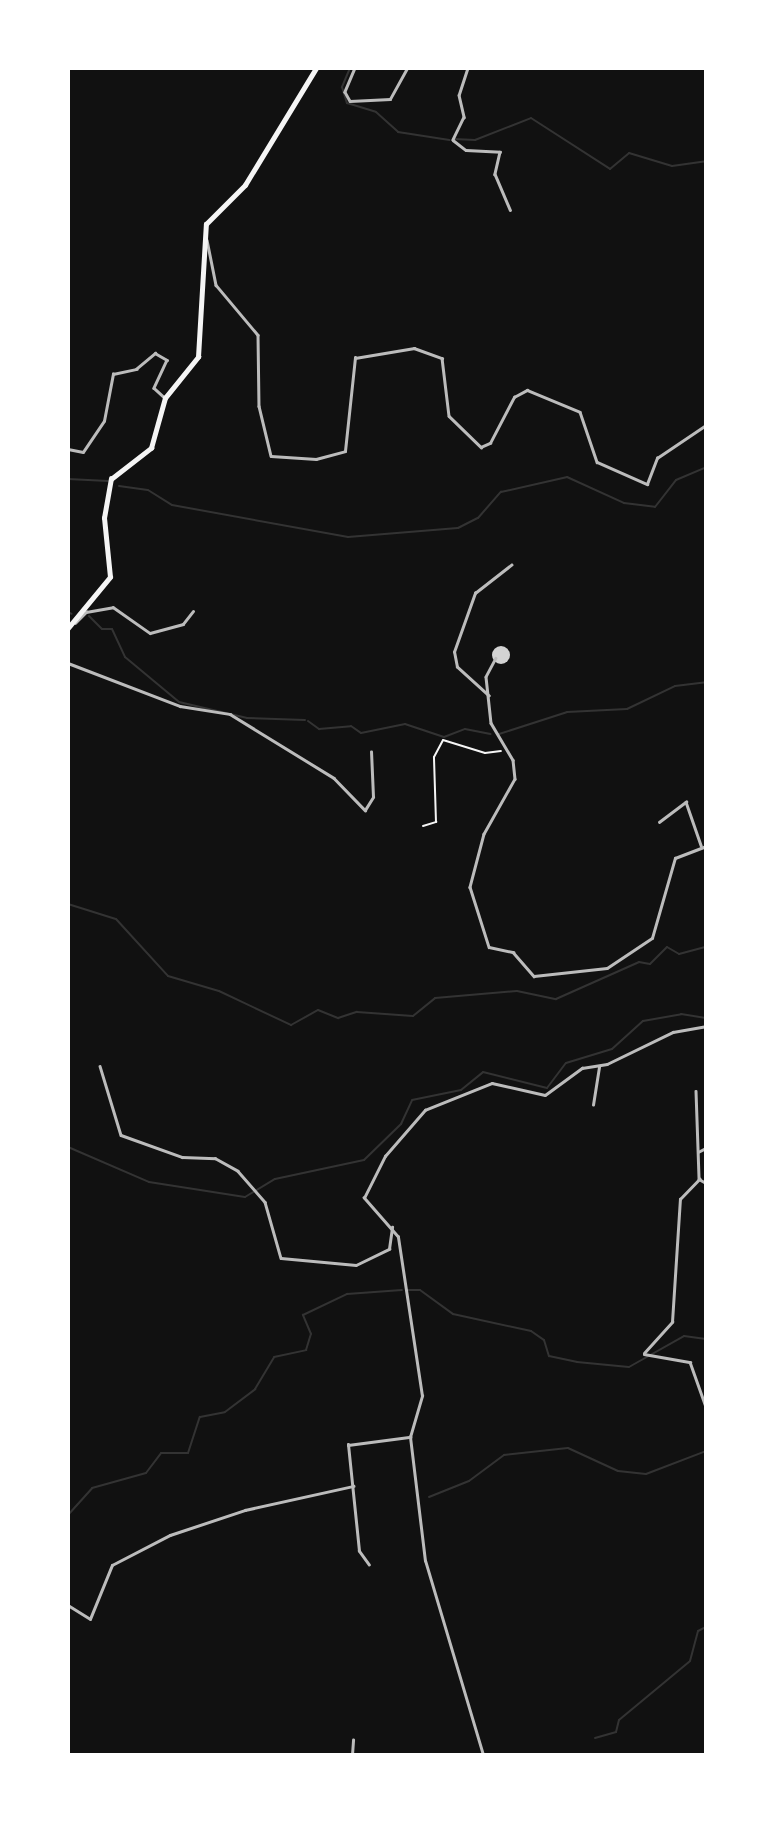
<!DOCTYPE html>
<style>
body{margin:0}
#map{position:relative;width:774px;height:1823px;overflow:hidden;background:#111;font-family:"Libre Baskerville",serif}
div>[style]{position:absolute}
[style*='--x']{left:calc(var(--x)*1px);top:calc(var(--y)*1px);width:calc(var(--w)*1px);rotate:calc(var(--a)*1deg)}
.stream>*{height:2px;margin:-1px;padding:0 1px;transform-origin:1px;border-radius:1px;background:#333}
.building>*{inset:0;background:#d3d3d3}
.round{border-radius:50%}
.path>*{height:2px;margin:-1px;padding:0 1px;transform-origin:1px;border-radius:1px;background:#f5f5f5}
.minor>*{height:2.5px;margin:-1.25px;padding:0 1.25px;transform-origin:1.25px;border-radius:1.25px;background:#bcbcbc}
.secondary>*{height:4.5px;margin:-2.25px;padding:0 2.25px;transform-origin:2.25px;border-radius:2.25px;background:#f5f5f5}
span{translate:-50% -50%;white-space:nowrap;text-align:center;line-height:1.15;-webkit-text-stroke:6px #fff;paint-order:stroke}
.frame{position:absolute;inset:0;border:70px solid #fff;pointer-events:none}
</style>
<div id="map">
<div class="stream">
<i style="--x:350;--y:68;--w:21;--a:113"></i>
<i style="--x:342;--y:87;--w:17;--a:73"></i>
<i style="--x:347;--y:103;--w:30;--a:17"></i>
<i style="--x:376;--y:112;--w:30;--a:42"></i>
<i style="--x:398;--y:132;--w:52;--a:8.9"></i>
<i style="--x:454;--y:139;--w:21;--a:3"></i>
<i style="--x:475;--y:140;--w:60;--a:-21.4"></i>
<i style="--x:531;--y:118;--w:94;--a:32.8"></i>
<i style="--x:610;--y:169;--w:25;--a:-40"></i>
<i style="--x:629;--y:153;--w:45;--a:16.8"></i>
<i style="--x:672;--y:166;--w:34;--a:-8"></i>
<i style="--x:68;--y:479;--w:40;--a:2.9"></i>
<i style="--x:119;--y:486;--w:29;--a:8"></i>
<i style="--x:148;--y:490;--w:28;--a:32"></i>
<i style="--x:172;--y:505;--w:179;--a:10.3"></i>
<i style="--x:348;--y:537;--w:110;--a:-4.7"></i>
<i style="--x:458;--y:528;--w:22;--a:-27"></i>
<i style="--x:478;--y:518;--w:35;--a:-49"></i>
<i style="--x:501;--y:492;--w:68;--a:-12.8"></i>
<i style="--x:567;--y:477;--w:63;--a:24.5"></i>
<i style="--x:624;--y:503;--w:31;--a:7"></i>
<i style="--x:655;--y:507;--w:34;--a:-52"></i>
<i style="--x:676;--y:480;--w:33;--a:-23"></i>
<i style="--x:68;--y:612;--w:4;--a:27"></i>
<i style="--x:89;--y:616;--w:18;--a:45"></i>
<i style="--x:102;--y:629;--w:10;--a:0"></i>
<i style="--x:112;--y:629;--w:31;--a:65"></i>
<i style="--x:125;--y:657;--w:70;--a:39.8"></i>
<i style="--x:179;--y:702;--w:70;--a:13.2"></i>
<i style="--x:247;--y:718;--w:58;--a:2"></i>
<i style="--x:308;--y:721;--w:14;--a:36"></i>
<i style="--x:319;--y:729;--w:32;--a:-5"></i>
<i style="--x:351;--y:726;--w:12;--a:35"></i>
<i style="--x:361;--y:733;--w:45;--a:-11.6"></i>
<i style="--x:405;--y:724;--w:41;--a:18.4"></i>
<i style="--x:444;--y:737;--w:22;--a:-21"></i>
<i style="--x:465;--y:729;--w:26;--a:11"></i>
<i style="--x:499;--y:734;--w:71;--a:-17.9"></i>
<i style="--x:567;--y:712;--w:60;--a:-2.9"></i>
<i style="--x:627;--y:709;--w:53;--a:-25.6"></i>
<i style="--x:675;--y:686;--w:31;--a:-7"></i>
<i style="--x:68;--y:904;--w:50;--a:17.4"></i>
<i style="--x:116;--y:919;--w:77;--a:47.6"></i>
<i style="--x:168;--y:976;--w:53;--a:16.4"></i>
<i style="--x:219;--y:991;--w:80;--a:25.3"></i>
<i style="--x:291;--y:1025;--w:31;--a:-29"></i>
<i style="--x:318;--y:1010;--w:22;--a:22"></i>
<i style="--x:338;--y:1018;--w:20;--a:-18"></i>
<i style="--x:357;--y:1012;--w:56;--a:4.1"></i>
<i style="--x:413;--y:1016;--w:28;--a:-39"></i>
<i style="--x:435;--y:998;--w:82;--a:-4.9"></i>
<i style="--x:517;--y:991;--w:40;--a:12"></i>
<i style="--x:556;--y:999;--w:91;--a:-24"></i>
<i style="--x:639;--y:962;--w:11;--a:10"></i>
<i style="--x:650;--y:964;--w:24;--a:-45"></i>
<i style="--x:667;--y:947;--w:14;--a:30"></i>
<i style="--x:679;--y:954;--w:28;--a:-15"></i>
<i style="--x:68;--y:1147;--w:88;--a:23.4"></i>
<i style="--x:149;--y:1182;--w:97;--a:8.9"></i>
<i style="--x:245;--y:1197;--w:35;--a:-31"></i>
<i style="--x:275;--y:1179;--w:91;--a:-12.1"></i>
<i style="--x:364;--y:1160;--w:52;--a:-44.2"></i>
<i style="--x:401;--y:1124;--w:26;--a:-65"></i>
<i style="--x:412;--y:1100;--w:50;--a:-11.5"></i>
<i style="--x:461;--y:1090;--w:28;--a:-39"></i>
<i style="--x:483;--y:1072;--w:66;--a:14"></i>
<i style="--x:547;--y:1088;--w:31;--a:-53"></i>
<i style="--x:566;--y:1063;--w:48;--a:-16.9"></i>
<i style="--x:612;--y:1049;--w:42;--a:-42.1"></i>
<i style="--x:643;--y:1021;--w:39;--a:-10"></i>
<i style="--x:681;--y:1014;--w:25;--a:9"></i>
<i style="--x:406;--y:1290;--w:14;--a:0"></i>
<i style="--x:420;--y:1290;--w:41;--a:36"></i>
<i style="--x:453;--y:1314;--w:80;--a:12.3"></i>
<i style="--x:531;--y:1331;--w:16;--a:35"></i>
<i style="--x:544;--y:1340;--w:17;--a:73"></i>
<i style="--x:549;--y:1356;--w:29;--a:12"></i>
<i style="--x:577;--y:1362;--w:52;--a:5.5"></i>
<i style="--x:629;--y:1367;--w:63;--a:-29.4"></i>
<i style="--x:684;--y:1336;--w:22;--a:8"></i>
<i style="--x:429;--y:1497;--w:43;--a:-21.8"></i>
<i style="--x:469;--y:1481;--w:44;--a:-36.6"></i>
<i style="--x:504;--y:1455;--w:64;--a:-6.2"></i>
<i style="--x:568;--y:1448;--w:55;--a:24.7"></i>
<i style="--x:618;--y:1471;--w:28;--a:6"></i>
<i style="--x:646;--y:1474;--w:64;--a:-21"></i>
<i style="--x:68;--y:1515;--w:36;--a:-48"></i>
<i style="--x:92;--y:1488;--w:56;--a:-15.5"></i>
<i style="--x:146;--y:1473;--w:25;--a:-53"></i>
<i style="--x:161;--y:1453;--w:27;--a:0"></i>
<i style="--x:188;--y:1453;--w:38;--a:-72"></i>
<i style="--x:200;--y:1417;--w:25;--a:-11"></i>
<i style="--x:225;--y:1412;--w:38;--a:-37"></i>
<i style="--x:255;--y:1389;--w:37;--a:-59"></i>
<i style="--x:274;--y:1357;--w:33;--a:-12"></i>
<i style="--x:306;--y:1350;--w:17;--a:-73"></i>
<i style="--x:311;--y:1334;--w:21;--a:-113"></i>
<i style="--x:303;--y:1315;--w:49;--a:-25.5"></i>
<i style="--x:347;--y:1294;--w:55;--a:-4.2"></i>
<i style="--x:595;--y:1738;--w:22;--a:-16"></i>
<i style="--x:616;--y:1732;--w:12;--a:-76"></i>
<i style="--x:619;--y:1720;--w:92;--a:-39.7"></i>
<i style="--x:690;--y:1661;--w:31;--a:-75"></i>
<i style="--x:698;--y:1631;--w:9;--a:-27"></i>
</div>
<div class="building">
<i class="round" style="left:492px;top:646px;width:18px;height:18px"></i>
</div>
<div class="path">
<i style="--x:423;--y:826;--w:14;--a:-17"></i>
<i style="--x:436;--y:822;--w:65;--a:-91.8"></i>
<i style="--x:434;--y:757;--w:19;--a:-62"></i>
<i style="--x:443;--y:740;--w:44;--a:17.2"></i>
<i style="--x:485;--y:753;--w:16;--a:-7"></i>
</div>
<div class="minor">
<i style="--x:355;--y:68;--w:26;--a:113"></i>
<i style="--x:345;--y:92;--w:10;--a:61"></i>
<i style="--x:350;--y:101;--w:40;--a:-2.9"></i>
<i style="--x:390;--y:99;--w:35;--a:-61"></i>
<i style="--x:468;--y:68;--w:28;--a:108"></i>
<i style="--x:459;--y:95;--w:23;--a:77"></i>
<i style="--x:464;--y:117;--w:25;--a:116"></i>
<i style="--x:453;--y:140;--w:16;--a:38"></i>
<i style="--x:466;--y:150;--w:34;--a:3"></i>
<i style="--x:500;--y:152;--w:23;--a:103"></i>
<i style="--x:495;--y:174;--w:39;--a:67"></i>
<i style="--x:207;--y:240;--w:46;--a:78.7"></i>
<i style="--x:216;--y:285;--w:65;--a:50"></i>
<i style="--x:258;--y:335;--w:71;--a:89.2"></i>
<i style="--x:259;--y:406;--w:51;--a:76.5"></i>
<i style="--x:271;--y:456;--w:45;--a:3.8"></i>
<i style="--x:316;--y:459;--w:30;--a:-15"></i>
<i style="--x:345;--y:451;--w:94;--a:-83.9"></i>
<i style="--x:355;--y:358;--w:60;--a:-9.6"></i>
<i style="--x:414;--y:348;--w:30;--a:20"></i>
<i style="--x:442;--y:358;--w:58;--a:83.1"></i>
<i style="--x:449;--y:416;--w:45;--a:44.1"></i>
<i style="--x:481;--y:447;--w:10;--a:-24"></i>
<i style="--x:490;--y:443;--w:52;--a:-62.4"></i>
<i style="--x:514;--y:397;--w:15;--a:-28"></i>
<i style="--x:527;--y:390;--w:57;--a:22.5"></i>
<i style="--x:580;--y:412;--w:53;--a:71.2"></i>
<i style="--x:597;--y:462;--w:55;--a:23.7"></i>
<i style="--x:647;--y:484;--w:28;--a:-69"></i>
<i style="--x:657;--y:458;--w:59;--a:-34"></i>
<i style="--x:68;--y:412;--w:30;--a:90"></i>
<i style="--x:68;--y:449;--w:15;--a:11"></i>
<i style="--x:83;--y:452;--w:37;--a:-56"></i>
<i style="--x:104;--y:421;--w:48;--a:-79.2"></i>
<i style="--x:113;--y:374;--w:24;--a:-12"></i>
<i style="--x:136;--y:369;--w:25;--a:-40"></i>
<i style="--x:155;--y:353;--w:14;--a:30"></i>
<i style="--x:167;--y:360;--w:31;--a:115"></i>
<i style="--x:154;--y:388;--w:15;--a:42"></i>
<i style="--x:75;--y:623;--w:16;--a:-45"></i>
<i style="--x:86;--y:612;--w:27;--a:-10"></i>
<i style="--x:113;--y:607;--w:45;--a:35.1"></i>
<i style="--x:150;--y:633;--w:34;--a:-15"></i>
<i style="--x:183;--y:624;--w:16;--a:-52"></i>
<i style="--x:496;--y:658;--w:21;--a:118"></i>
<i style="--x:486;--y:677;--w:46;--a:83.8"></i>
<i style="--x:491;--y:723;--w:43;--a:59.3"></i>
<i style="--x:513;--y:760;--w:19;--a:84"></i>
<i style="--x:515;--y:779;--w:63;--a:119.4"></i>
<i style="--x:484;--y:834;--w:55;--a:104.8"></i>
<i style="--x:470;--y:887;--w:63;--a:72.4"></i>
<i style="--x:489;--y:947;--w:25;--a:12"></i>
<i style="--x:513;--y:952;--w:32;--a:49"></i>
<i style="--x:534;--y:976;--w:73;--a:-6.3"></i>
<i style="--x:607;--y:968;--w:54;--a:-33.7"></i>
<i style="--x:652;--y:938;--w:83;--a:-74"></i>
<i style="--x:675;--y:858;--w:33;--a:-21"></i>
<i style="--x:68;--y:663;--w:120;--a:21"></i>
<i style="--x:180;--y:706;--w:51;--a:9.1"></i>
<i style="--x:230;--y:714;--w:122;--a:31.6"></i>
<i style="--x:334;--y:778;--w:45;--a:45.9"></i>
<i style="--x:365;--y:810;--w:15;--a:-58"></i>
<i style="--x:373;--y:797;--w:45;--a:-92.5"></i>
<i style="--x:489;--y:696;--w:43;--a:-137.8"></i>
<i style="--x:457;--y:667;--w:15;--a:-101"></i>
<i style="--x:454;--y:652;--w:63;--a:-70.4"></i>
<i style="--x:475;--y:593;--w:46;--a:-37.9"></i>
<i style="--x:659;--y:822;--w:34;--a:-37"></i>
<i style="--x:686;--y:802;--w:46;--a:70.8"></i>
<i style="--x:100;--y:1066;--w:72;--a:73.1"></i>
<i style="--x:121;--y:1135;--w:65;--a:19.8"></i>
<i style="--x:182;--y:1157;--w:33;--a:2"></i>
<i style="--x:215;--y:1158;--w:26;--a:29"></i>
<i style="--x:238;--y:1171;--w:41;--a:48.9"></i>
<i style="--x:265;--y:1202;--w:58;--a:74.1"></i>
<i style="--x:281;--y:1258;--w:75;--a:5.3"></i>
<i style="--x:356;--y:1265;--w:37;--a:-26"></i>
<i style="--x:389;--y:1249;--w:22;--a:-82"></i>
<i style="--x:696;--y:1091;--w:88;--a:88"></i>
<i style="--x:699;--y:1179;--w:8;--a:30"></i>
<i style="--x:593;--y:1105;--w:39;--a:-81"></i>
<i style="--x:698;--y:1152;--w:9;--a:-27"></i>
<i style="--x:644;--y:1353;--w:42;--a:-47.9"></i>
<i style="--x:672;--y:1322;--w:123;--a:-86.3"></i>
<i style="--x:680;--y:1199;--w:28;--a:-46"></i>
<i style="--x:644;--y:1354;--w:47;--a:9.9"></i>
<i style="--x:690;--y:1362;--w:48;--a:70.4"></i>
<i style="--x:369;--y:1565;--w:17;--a:-126"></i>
<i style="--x:359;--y:1551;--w:107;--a:-95.9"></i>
<i style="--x:348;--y:1445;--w:63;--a:-7.4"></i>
<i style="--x:68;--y:1605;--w:26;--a:32"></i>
<i style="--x:90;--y:1619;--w:58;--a:-67.8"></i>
<i style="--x:112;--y:1565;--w:65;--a:-27.3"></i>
<i style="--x:170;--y:1535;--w:79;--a:-18.4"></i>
<i style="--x:245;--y:1510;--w:111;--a:-12.5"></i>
<i style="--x:352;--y:1755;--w:15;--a:-86"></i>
<i style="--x:483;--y:1755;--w:202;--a:-106.6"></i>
<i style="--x:425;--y:1561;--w:125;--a:-96.9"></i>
<i style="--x:410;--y:1437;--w:43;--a:-73.7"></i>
<i style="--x:422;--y:1396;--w:161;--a:-98.6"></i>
<i style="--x:398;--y:1237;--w:52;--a:-131.1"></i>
<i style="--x:364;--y:1198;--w:47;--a:-63.4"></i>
<i style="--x:385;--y:1156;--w:61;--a:-49"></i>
<i style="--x:425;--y:1110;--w:72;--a:-21.9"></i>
<i style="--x:492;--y:1083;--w:54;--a:12.8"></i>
<i style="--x:545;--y:1095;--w:46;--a:-36.1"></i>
<i style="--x:582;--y:1068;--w:25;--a:-9"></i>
<i style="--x:607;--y:1064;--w:73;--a:-25.9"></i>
<i style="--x:673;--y:1032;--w:34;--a:-10"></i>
</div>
<div class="secondary">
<i style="--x:68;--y:628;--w:66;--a:-50.5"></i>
<i style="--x:110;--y:577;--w:59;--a:-95.8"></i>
<i style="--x:104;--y:518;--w:40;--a:-80"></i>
<i style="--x:111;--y:479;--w:51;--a:-37.8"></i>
<i style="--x:151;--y:448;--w:52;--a:-74.4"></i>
<i style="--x:165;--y:398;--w:53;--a:-51.2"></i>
<i style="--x:198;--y:357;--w:133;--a:-86.6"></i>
<i style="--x:206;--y:224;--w:55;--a:-45"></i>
<i style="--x:245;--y:185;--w:137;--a:-58.7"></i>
</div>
<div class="frame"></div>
</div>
